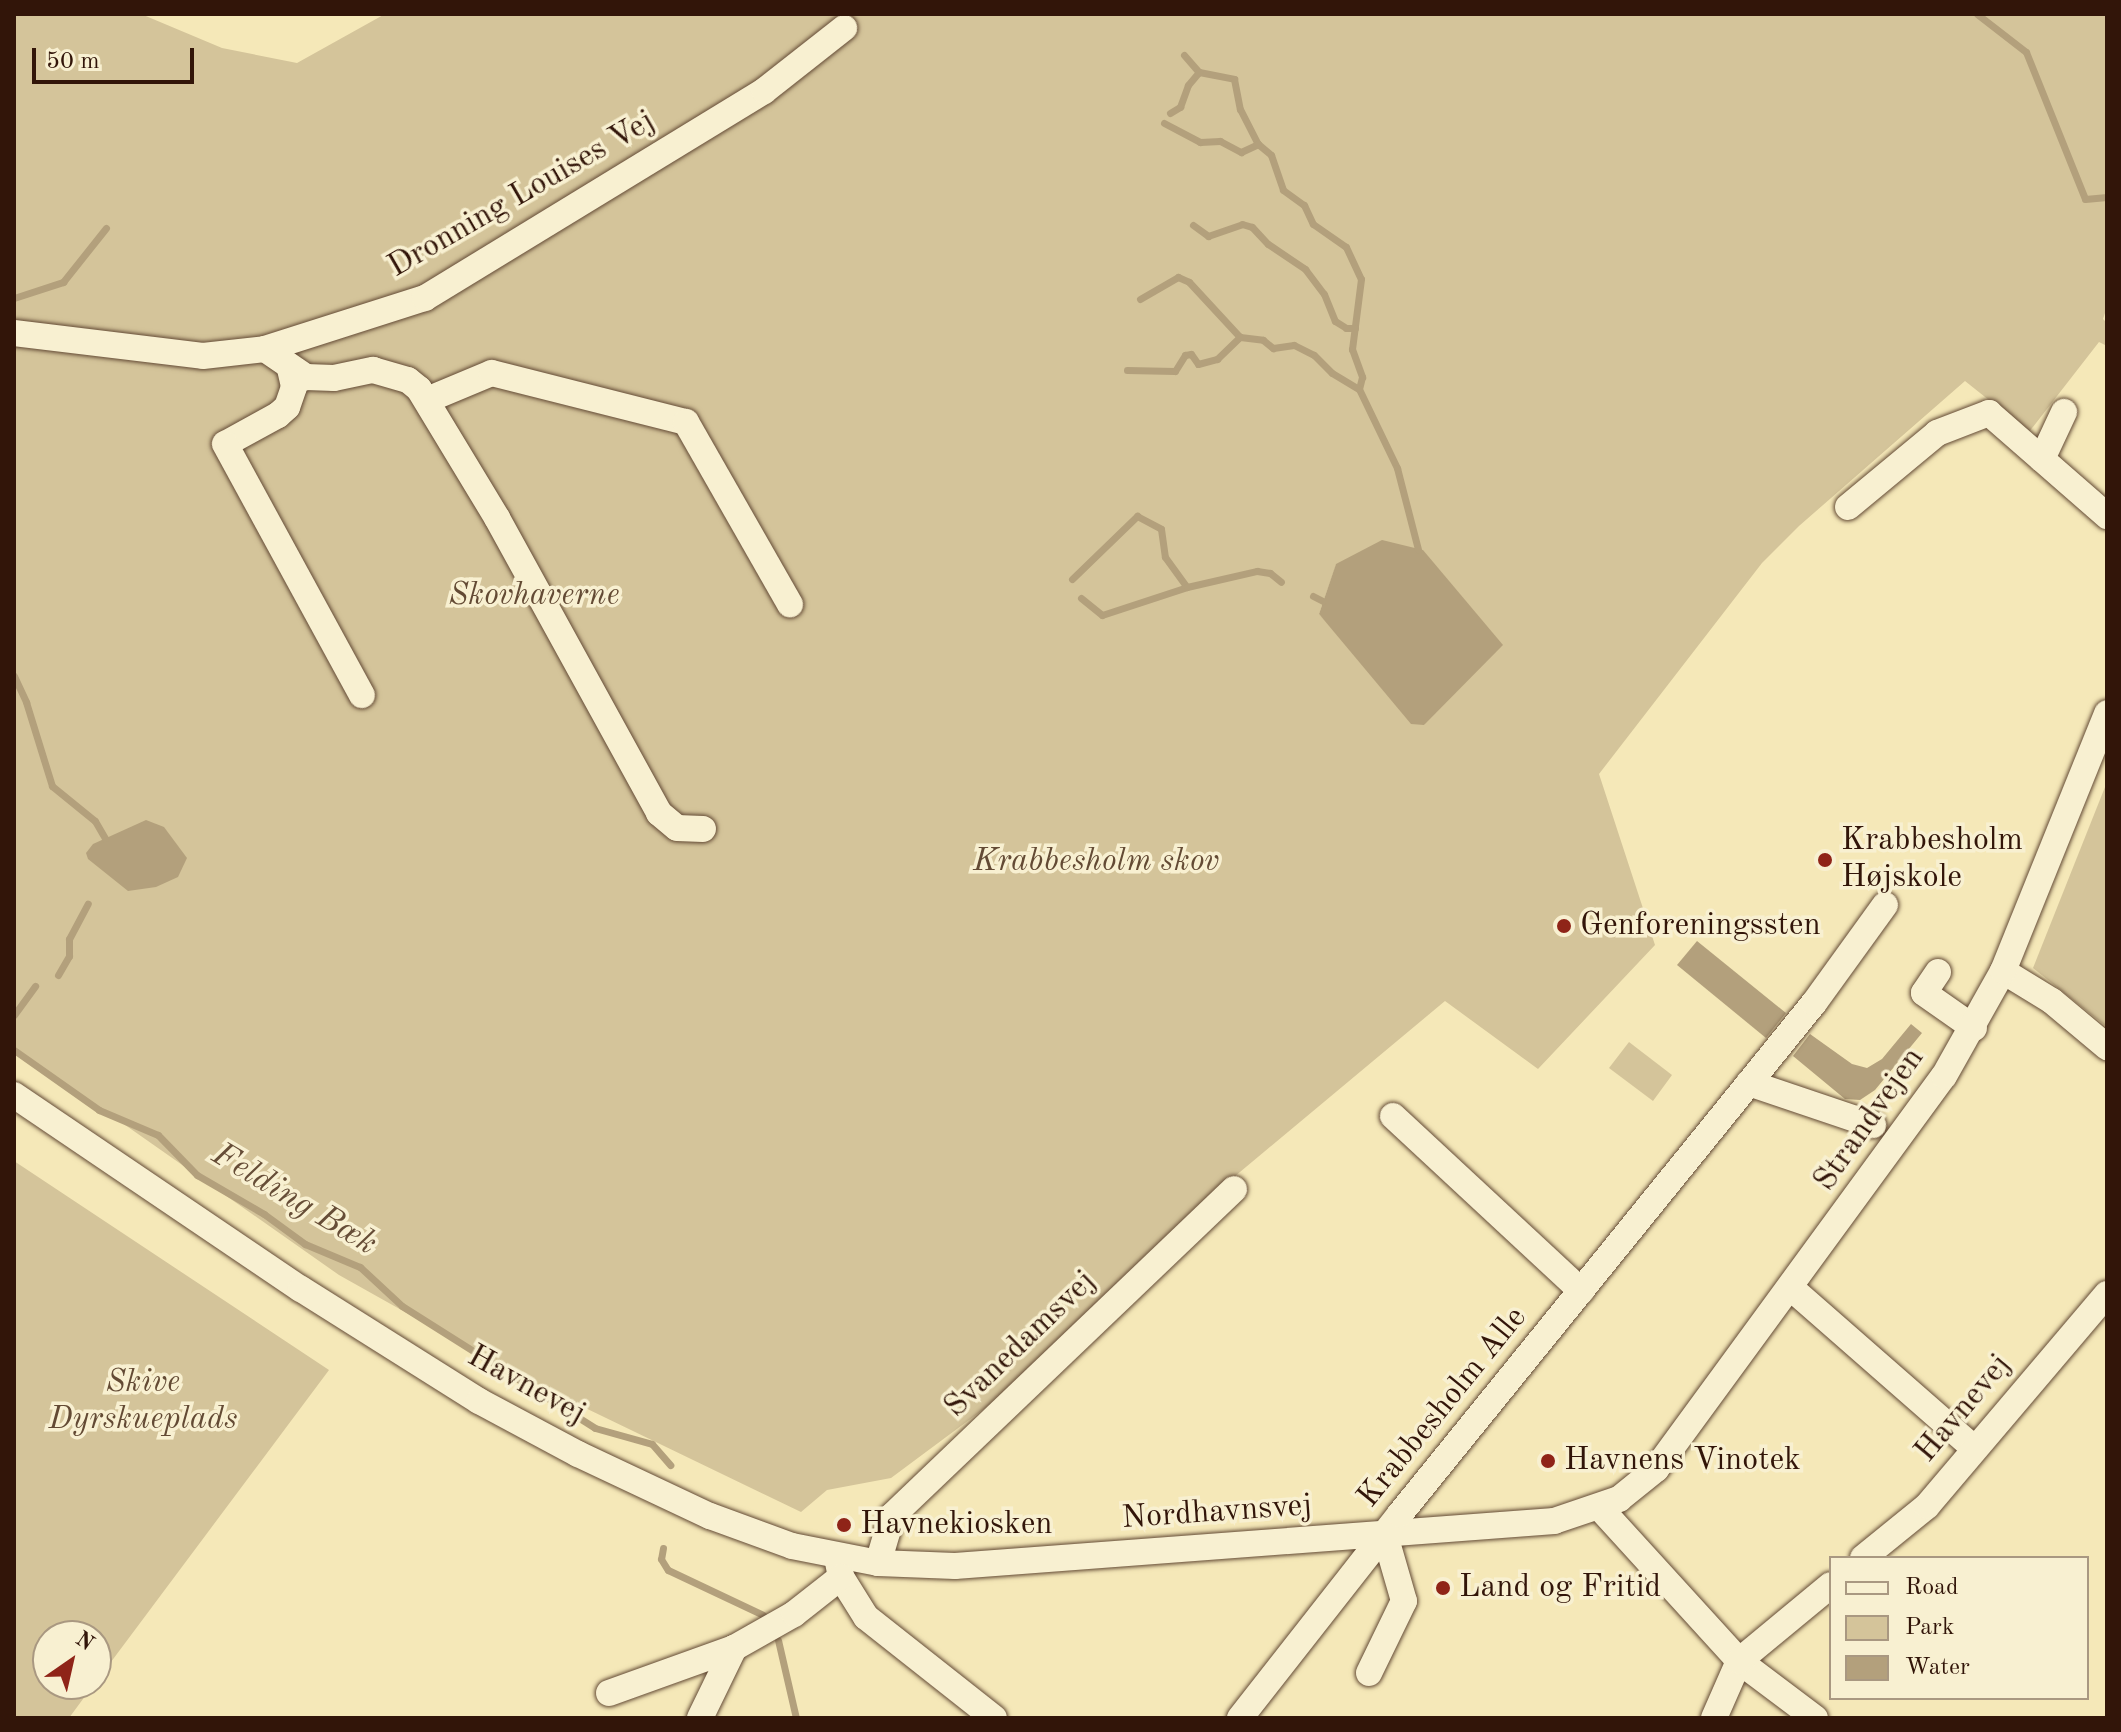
<!DOCTYPE html>
<meta charset="utf-8">
<style>
body{margin:0}
#map{position:relative;width:2121px;height:1732px;overflow:hidden;background:#f5e8b8;font-family:"Old Standard TT",serif}
div>[style]{position:absolute}
[style*='--x']{left:calc(var(--x)*1px);top:calc(var(--y)*1px);width:calc(var(--w)*1px);rotate:calc(var(--a)*1deg)}
.green>*{inset:0;background:#d4c49a}
.water>*{inset:0;background:#b3a07c}
.stream>*{height:7px;margin:-3.5px;padding:0 3.5px;transform-origin:3.5px;border-radius:3.5px;background:#b3a07c}
.roads{filter:drop-shadow(0 0 2px #634a35) drop-shadow(0 0 2px #634a35)}
.minor>*{height:26px;margin:-13px;padding:0 13px;transform-origin:13px;border-radius:13px;background:#f8f0d1}
.dots>*{width:22px;height:22px;translate:-50% -50%;box-sizing:border-box;border:4px solid #f8f0d1;border-radius:50%}
span{translate:-50% -50%;white-space:nowrap;text-align:center;line-height:1.15;-webkit-text-stroke:7px #f8f0d1;paint-order:stroke}
.street-label{font-size:32px;color:#321509}
.park-label{font-size:32px;color:#634a34;font-style:italic}
.poi-label{font-size:32px;color:#321509}
.left{translate:0 -50%;text-align:left}
.water-label{font-size:34px;color:#664d37;font-style:italic}
.frame{position:absolute;inset:0;border:16px solid #321509;pointer-events:none}
.legend{position:absolute;left:1829px;top:1556px;width:260px;height:144px;box-sizing:border-box;background:#f8f0d1;border:2px solid #a99881;margin:0;padding:10px 14px;list-style:none;font-size:24px;color:#321509}
.legend li{display:flex;align-items:center;gap:16px;height:40px}
.legend b{width:40px;border:2px solid #a99881}
.north{position:absolute;left:32px;top:1620px;width:80px;height:80px;box-sizing:border-box;background:#f8f0d1;border:2px solid #a99881;border-radius:50%;rotate:34deg;font-size:22px;font-weight:700;line-height:32px;text-align:center;color:#321509}
.north::after{content:'';display:block;margin:auto;width:28px;height:36px;background:#8f2418;clip-path:polygon(50% 0,100% 100%,50% 72%,0 100%)}
.scale{position:absolute;left:32px;top:48px;width:162px;height:36px;box-sizing:border-box;border:4px solid #321509;border-top:0;padding-left:10px;font-size:24px;line-height:28px;white-space:nowrap;color:#321509;-webkit-text-stroke:6px #f8f0d1;paint-order:stroke}
</style>
<div id="map">
<div class="green">
<i style="clip-path:polygon(evenodd,14px 14px,141px 14px,222px 48px,297px 63px,385px 14px,2107px 14px,2107px 307px,2103px 319px,2107px 323px,2107px 346px,2099px 342px,2029px 432px,1965px 381px,1799px 526px,1762px 563px,1599px 774px,1655px 945px,1538px 1069px,1445px 1001px,1234px 1177px,1004px 1394px,891px 1478px,827px 1490px,801px 1512px,517px 1375px,339px 1275px,14px 1047px,14px 14px,1336px 565px,1425px 725px,1319px 614px,1336px 565px)"></i>
<i style="clip-path:polygon(2107px 782px,2107px 1027px,2033px 968px)"></i>
<i style="clip-path:polygon(1629px 1042px,1672px 1075px,1653px 1101px,1609px 1068px)"></i>
<i style="clip-path:polygon(14px 1161px,329px 1370px,96px 1682px,96px 1636px,48px 1636px,48px 1684px,94px 1684px,69px 1718px,14px 1718px)"></i>
</div>
<div class="water">
<i style="clip-path:polygon(1382px 540px,1423px 550px,1503px 645px,1424px 725px,1411px 724px,1319px 614px,1336px 564px)"></i>
<i style="clip-path:polygon(146px 820px,164px 827px,187px 858px,178px 877px,156px 887px,128px 891px,88px 859px,86px 853px,93px 844px)"></i>
<i style="clip-path:polygon(1697px 941px,1786px 1013px,1766px 1038px,1677px 965px)"></i>
<i style="clip-path:polygon(1911px 1024px,1922px 1033px,1875px 1090px,1860px 1100px,1845px 1099px,1793px 1056px,1810px 1034px,1852px 1064px,1867px 1068px,1882px 1059px)"></i>
</div>
<div class="stream">
<i style="--x:1977;--y:14;--w:62;--a:37.8"></i>
<i style="--x:2026;--y:52;--w:158;--a:68.1"></i>
<i style="--x:2085;--y:199;--w:22;--a:-5"></i>
<i style="--x:1184;--y:55;--w:23;--a:49"></i>
<i style="--x:1199;--y:72;--w:36;--a:11"></i>
<i style="--x:1234;--y:79;--w:31;--a:79"></i>
<i style="--x:1240;--y:109;--w:39;--a:63"></i>
<i style="--x:1258;--y:144;--w:17;--a:40"></i>
<i style="--x:1271;--y:155;--w:37;--a:71"></i>
<i style="--x:1283;--y:190;--w:26;--a:36"></i>
<i style="--x:1304;--y:205;--w:21;--a:65"></i>
<i style="--x:1313;--y:224;--w:40;--a:34.9"></i>
<i style="--x:1346;--y:247;--w:35;--a:65"></i>
<i style="--x:1361;--y:279;--w:71;--a:97.3"></i>
<i style="--x:1352;--y:349;--w:30;--a:70"></i>
<i style="--x:1362;--y:377;--w:12;--a:104"></i>
<i style="--x:1359;--y:389;--w:88;--a:64.3"></i>
<i style="--x:1397;--y:468;--w:84;--a:75.5"></i>
<i style="--x:1170;--y:113;--w:12;--a:-31"></i>
<i style="--x:1180;--y:107;--w:23;--a:-70"></i>
<i style="--x:1188;--y:85;--w:17;--a:-50"></i>
<i style="--x:1164;--y:123;--w:41;--a:27.8"></i>
<i style="--x:1200;--y:142;--w:20;--a:-3"></i>
<i style="--x:1220;--y:141;--w:24;--a:28"></i>
<i style="--x:1241;--y:152;--w:19;--a:-25"></i>
<i style="--x:1193;--y:225;--w:19;--a:36"></i>
<i style="--x:1208;--y:236;--w:36;--a:-19"></i>
<i style="--x:1242;--y:224;--w:10;--a:17"></i>
<i style="--x:1252;--y:227;--w:23;--a:47"></i>
<i style="--x:1268;--y:244;--w:45;--a:34"></i>
<i style="--x:1305;--y:269;--w:31;--a:53"></i>
<i style="--x:1324;--y:294;--w:29;--a:68"></i>
<i style="--x:1335;--y:321;--w:13;--a:32"></i>
<i style="--x:1346;--y:328;--w:9;--a:0"></i>
<i style="--x:14;--y:298;--w:52;--a:-18.1"></i>
<i style="--x:63;--y:282;--w:69;--a:-51.5"></i>
<i style="--x:1140;--y:299;--w:44;--a:-30.1"></i>
<i style="--x:1178;--y:277;--w:12;--a:24"></i>
<i style="--x:1189;--y:282;--w:75;--a:47.2"></i>
<i style="--x:1240;--y:337;--w:23;--a:7"></i>
<i style="--x:1263;--y:340;--w:13;--a:39"></i>
<i style="--x:1273;--y:348;--w:21;--a:-8"></i>
<i style="--x:1294;--y:345;--w:22;--a:27"></i>
<i style="--x:1314;--y:355;--w:25;--a:45"></i>
<i style="--x:1332;--y:373;--w:31;--a:31"></i>
<i style="--x:1127;--y:370;--w:48;--a:1.2"></i>
<i style="--x:1175;--y:371;--w:19;--a:-58"></i>
<i style="--x:1185;--y:355;--w:6;--a:-9"></i>
<i style="--x:1191;--y:354;--w:12;--a:55"></i>
<i style="--x:1198;--y:364;--w:20;--a:-15"></i>
<i style="--x:1217;--y:359;--w:32;--a:-44"></i>
<i style="--x:1072;--y:579;--w:91;--a:-44.1"></i>
<i style="--x:1137;--y:516;--w:27;--a:28"></i>
<i style="--x:1161;--y:529;--w:28;--a:82"></i>
<i style="--x:1165;--y:557;--w:37;--a:54"></i>
<i style="--x:1313;--y:596;--w:11;--a:27"></i>
<i style="--x:1081;--y:598;--w:27;--a:39"></i>
<i style="--x:1102;--y:615;--w:89;--a:-18.2"></i>
<i style="--x:1187;--y:587;--w:72;--a:-12.9"></i>
<i style="--x:1257;--y:571;--w:13;--a:9"></i>
<i style="--x:1270;--y:573;--w:14;--a:39"></i>
<i style="--x:14;--y:676;--w:29;--a:65"></i>
<i style="--x:26;--y:702;--w:88;--a:72.8"></i>
<i style="--x:52;--y:786;--w:55;--a:39.1"></i>
<i style="--x:95;--y:821;--w:20;--a:60"></i>
<i style="--x:58;--y:975;--w:22;--a:-60"></i>
<i style="--x:69;--y:956;--w:17;--a:-90"></i>
<i style="--x:69;--y:939;--w:40;--a:-62"></i>
<i style="--x:14;--y:1015;--w:36;--a:-54"></i>
<i style="--x:14;--y:1050;--w:104;--a:35.2"></i>
<i style="--x:99;--y:1110;--w:64;--a:23"></i>
<i style="--x:158;--y:1135;--w:56;--a:45.7"></i>
<i style="--x:197;--y:1175;--w:78;--a:30.2"></i>
<i style="--x:264;--y:1214;--w:51;--a:36.2"></i>
<i style="--x:305;--y:1244;--w:60;--a:22.7"></i>
<i style="--x:360;--y:1267;--w:57;--a:42.9"></i>
<i style="--x:402;--y:1306;--w:228;--a:32.3"></i>
<i style="--x:595;--y:1428;--w:59;--a:15.7"></i>
<i style="--x:652;--y:1444;--w:28;--a:49"></i>
<i style="--x:663;--y:1548;--w:11;--a:100"></i>
<i style="--x:661;--y:1559;--w:13;--a:58"></i>
<i style="--x:668;--y:1570;--w:105;--a:25.3"></i>
<i style="--x:778;--y:1640;--w:80;--a:77"></i>
</div>
<div class="roads">
<div class="minor">
<i style="--x:14;--y:333;--w:190;--a:6.9"></i>
<i style="--x:203;--y:356;--w:62;--a:-6.4"></i>
<i style="--x:265;--y:349;--w:168;--a:-17.7"></i>
<i style="--x:425;--y:298;--w:397;--a:-31.4"></i>
<i style="--x:764;--y:91;--w:102;--a:-38.2"></i>
<i style="--x:265;--y:349;--w:50;--a:34.3"></i>
<i style="--x:306;--y:377;--w:28;--a:2"></i>
<i style="--x:334;--y:378;--w:40;--a:-12"></i>
<i style="--x:373;--y:370;--w:36;--a:16"></i>
<i style="--x:408;--y:380;--w:14;--a:39"></i>
<i style="--x:419;--y:389;--w:151;--a:58.8"></i>
<i style="--x:497;--y:518;--w:337;--a:61.2"></i>
<i style="--x:659;--y:813;--w:23;--a:40"></i>
<i style="--x:677;--y:828;--w:26;--a:2"></i>
<i style="--x:290;--y:369;--w:18;--a:77"></i>
<i style="--x:294;--y:387;--w:21;--a:109"></i>
<i style="--x:287;--y:407;--w:12;--a:138"></i>
<i style="--x:278;--y:415;--w:60;--a:151.3"></i>
<i style="--x:225;--y:444;--w:286;--a:61.4"></i>
<i style="--x:427;--y:400;--w:70;--a:-22.6"></i>
<i style="--x:492;--y:373;--w:200;--a:14.2"></i>
<i style="--x:686;--y:422;--w:210;--a:60.3"></i>
<i style="--x:2042;--y:459;--w:52;--a:-64.9"></i>
<i style="--x:1848;--y:507;--w:116;--a:-39.7"></i>
<i style="--x:1937;--y:433;--w:56;--a:-21"></i>
<i style="--x:1989;--y:413;--w:157;--a:41.1"></i>
<i style="--x:2003;--y:971;--w:57;--a:31.5"></i>
<i style="--x:2052;--y:1001;--w:72;--a:39.9"></i>
<i style="--x:1938;--y:972;--w:25;--a:124"></i>
<i style="--x:1924;--y:993;--w:61;--a:35"></i>
<i style="--x:1749;--y:1083;--w:131;--a:18.7"></i>
<i style="--x:14;--y:1095;--w:346;--a:34.1"></i>
<i style="--x:301;--y:1289;--w:210;--a:32.2"></i>
<i style="--x:479;--y:1401;--w:112;--a:28.2"></i>
<i style="--x:578;--y:1454;--w:146;--a:25.2"></i>
<i style="--x:710;--y:1516;--w:87;--a:20.1"></i>
<i style="--x:792;--y:1546;--w:88;--a:11.2"></i>
<i style="--x:878;--y:1563;--w:77;--a:2.2"></i>
<i style="--x:955;--y:1566;--w:601;--a:-4.3"></i>
<i style="--x:1554;--y:1521;--w:69;--a:-18.7"></i>
<i style="--x:1619;--y:1499;--w:48;--a:-39"></i>
<i style="--x:1656;--y:1469;--w:487;--a:-53.8"></i>
<i style="--x:1944;--y:1076;--w:120;--a:-60.7"></i>
<i style="--x:2003;--y:971;--w:278;--a:-68"></i>
<i style="--x:1393;--y:1116;--w:257;--a:42.9"></i>
<i style="--x:1791;--y:1288;--w:244;--a:41.2"></i>
<i style="--x:1600;--y:1508;--w:207;--a:47.7"></i>
<i style="--x:1739;--y:1661;--w:95;--a:36.9"></i>
<i style="--x:837;--y:1557;--w:20;--a:79"></i>
<i style="--x:841;--y:1577;--w:47;--a:58"></i>
<i style="--x:866;--y:1617;--w:163;--a:38.3"></i>
<i style="--x:1863;--y:1558;--w:82;--a:-39.1"></i>
<i style="--x:1927;--y:1506;--w:278;--a:-49.7"></i>
<i style="--x:878;--y:1563;--w:49;--a:-73.4"></i>
<i style="--x:892;--y:1516;--w:473;--a:-43.7"></i>
<i style="--x:1369;--y:1673;--w:80;--a:-64.1"></i>
<i style="--x:1404;--y:1601;--w:69;--a:-106.1"></i>
<i style="--x:609;--y:1693;--w:133;--a:-19.8"></i>
<i style="--x:700;--y:1718;--w:78;--a:-64.1"></i>
<i style="--x:734;--y:1648;--w:69;--a:-29.5"></i>
<i style="--x:794;--y:1614;--w:60;--a:-38.2"></i>
<i style="--x:1240;--y:1718;--w:259;--a:-51.9"></i>
<i style="--x:1400;--y:1514;--w:658;--a:-50.99"></i>
<i style="--x:1814;--y:1003;--w:121;--a:-54.1"></i>
<i style="--x:1714;--y:1718;--w:62;--a:-66.3"></i>
<i style="--x:1739;--y:1661;--w:119;--a:-39.6"></i>
</div>
</div>
<div class="dots">
<i style="left:1825px;top:860px;background:#8f2418"></i>
<i style="left:1564px;top:926px;background:#8f2418"></i>
<i style="left:1548px;top:1461px;background:#8f2418"></i>
<i style="left:844px;top:1525px;background:#8f2418"></i>
<i style="left:1443px;top:1588px;background:#8f2418"></i>
</div>
<div class="street-label">
<span style="left:522px;top:195px;rotate:-30deg">Dronning Louises Vej</span>
<span style="left:1870px;top:1120px;rotate:-55deg">Strandvejen</span>
<span style="left:1021px;top:1345px;rotate:-44deg">Svanedamsvej</span>
<span style="left:526px;top:1386px;rotate:29deg">Havnevej</span>
<span style="left:1443px;top:1408px;rotate:-51deg">Krabbesholm Alle</span>
<span style="left:1964px;top:1409px;rotate:-50deg">Havnevej</span>
<span style="left:1217px;top:1513px;rotate:-4deg">Nordhavnsvej</span>
</div>
<div class="park-label">
<span style="left:534px;top:596px">Skovhaverne</span>
<span style="left:1096px;top:862px">Krabbesholm skov</span>
<span style="left:143px;top:1402px">Skive<br>Dyrskueplads</span>
</div>
<div class="poi-label">
<span class="left" style="left:1841px;top:860px">Krabbesholm<br>Højskole</span>
<span class="left" style="left:1580px;top:926px">Genforeningssten</span>
<span class="left" style="left:1564px;top:1461px">Havnens Vinotek</span>
<span class="left" style="left:860px;top:1525px">Havnekiosken</span>
<span class="left" style="left:1459px;top:1588px">Land og Fritid</span>
</div>
<div class="water-label">
<span style="left:294px;top:1200px;rotate:31deg">Felding Bæk</span>
</div>
<div class="frame"></div>
<ul class="legend">
<li><b style="height:10px;background:#f8f0d1"></b>Road</li>
<li><b style="height:22px;background:#d4c49a"></b>Park</li>
<li><b style="height:22px;background:#b3a07c"></b>Water</li>
</ul>
<div class="north">N</div>
<div class="scale">50 m</div>
</div>
